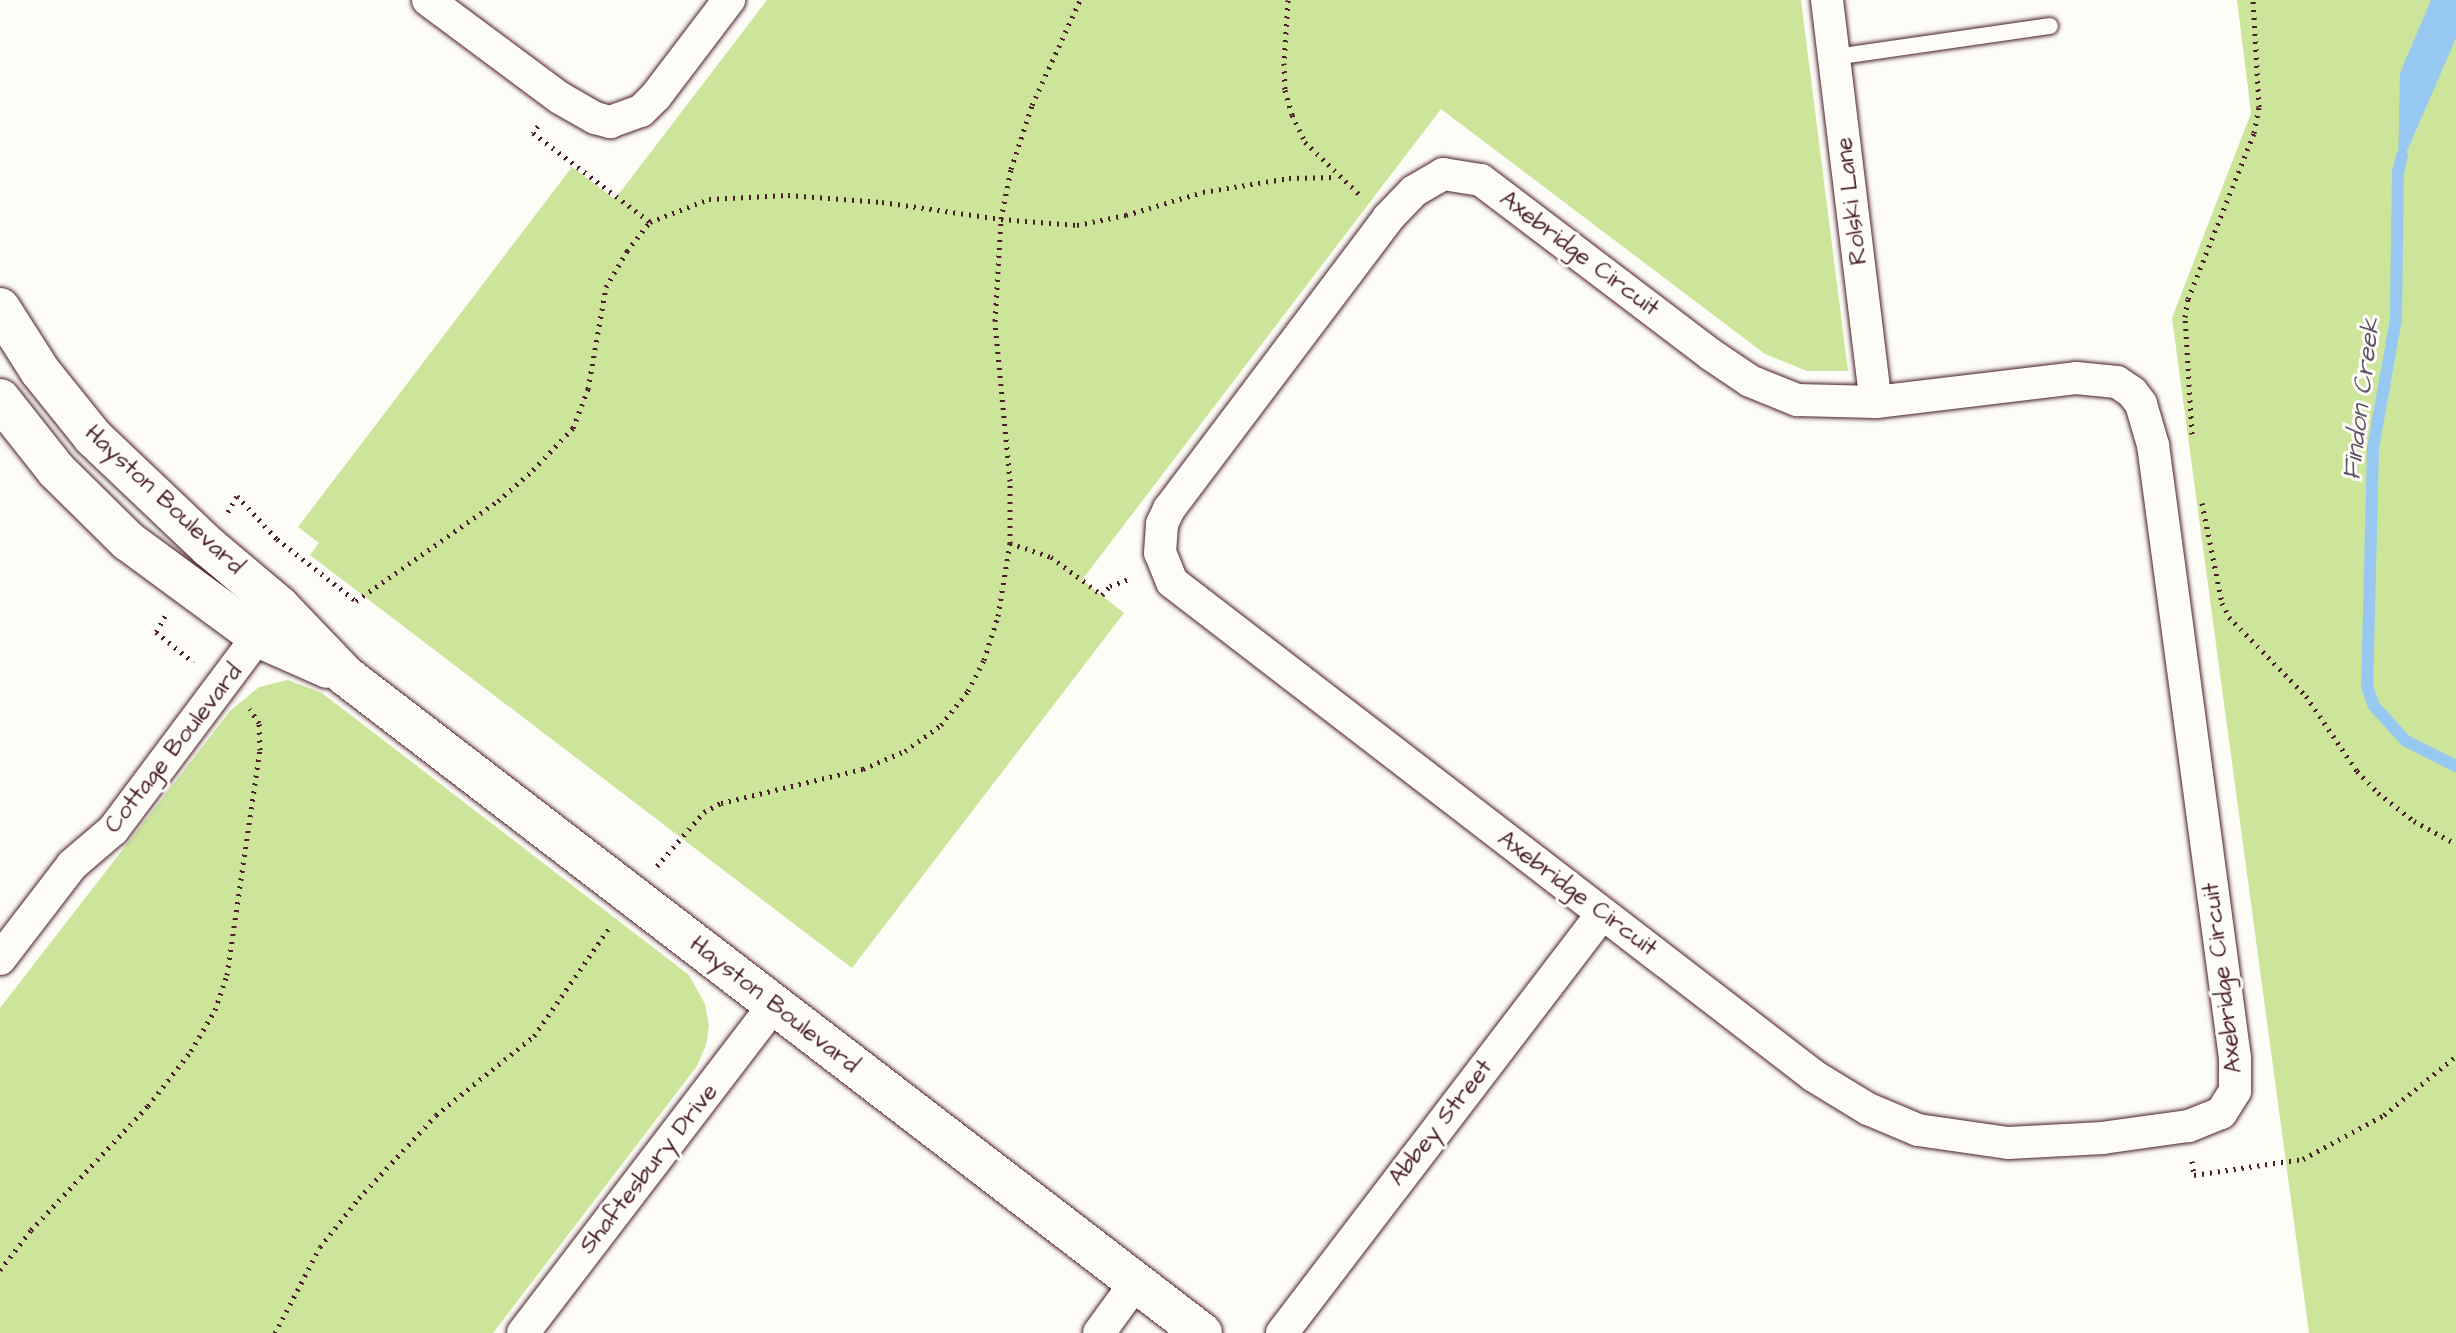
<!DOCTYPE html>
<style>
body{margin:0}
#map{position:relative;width:2456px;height:1333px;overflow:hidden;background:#fdfcf7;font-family:"Architects Daughter",sans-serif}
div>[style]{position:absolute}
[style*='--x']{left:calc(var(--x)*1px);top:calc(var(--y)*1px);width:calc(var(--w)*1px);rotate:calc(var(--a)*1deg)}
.green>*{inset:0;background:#cde59b}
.water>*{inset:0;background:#96c8f2}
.stream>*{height:12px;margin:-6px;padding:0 6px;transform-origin:6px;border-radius:6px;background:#96c8f2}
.path>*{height:5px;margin-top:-2.5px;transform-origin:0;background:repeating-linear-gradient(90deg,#4a1f2b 0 2px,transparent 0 8px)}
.roads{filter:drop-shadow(0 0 2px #4a1f2b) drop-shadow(0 0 2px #4a1f2b)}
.service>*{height:16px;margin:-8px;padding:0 8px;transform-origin:8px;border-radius:8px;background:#fdfcf7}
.minor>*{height:32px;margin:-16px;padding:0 16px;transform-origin:16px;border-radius:16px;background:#fdfcf7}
.tertiary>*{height:40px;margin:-20px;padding:0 20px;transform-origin:20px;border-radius:20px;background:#fdfcf7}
span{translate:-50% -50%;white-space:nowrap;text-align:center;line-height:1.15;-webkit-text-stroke:6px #fdfcf7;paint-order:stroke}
.street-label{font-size:24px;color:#4a1f2b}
.water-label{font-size:26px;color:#615267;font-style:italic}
</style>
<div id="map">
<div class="green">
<i style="clip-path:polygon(767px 0,1801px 0,1848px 371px,1807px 371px,1765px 354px,1441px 109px,1082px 580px,1124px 613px,852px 968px,310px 555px,319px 543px,298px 527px,572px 167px,615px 199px)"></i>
<i style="clip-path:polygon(2237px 0,2456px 0,2456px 1333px,2309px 1333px,2172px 318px,2251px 113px)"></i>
<i style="clip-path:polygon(288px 680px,322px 693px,689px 975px,705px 1004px,709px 1026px,706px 1045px,697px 1066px,493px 1333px,0 1333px,0 1008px,230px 711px,259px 687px)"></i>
</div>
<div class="water">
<i style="clip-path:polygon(2431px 0,2456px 0,2456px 38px,2398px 172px,2400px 73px)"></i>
</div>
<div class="stream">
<i style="--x:2402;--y:156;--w:16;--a:104"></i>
<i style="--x:2398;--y:172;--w:147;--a:90.8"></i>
<i style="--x:2396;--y:319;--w:131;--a:100.1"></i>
<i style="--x:2373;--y:448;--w:238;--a:91.4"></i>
<i style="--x:2367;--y:686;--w:21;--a:71"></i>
<i style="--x:2374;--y:706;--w:47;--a:47.6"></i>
<i style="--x:2406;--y:741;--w:56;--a:26.6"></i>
</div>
<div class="path">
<i style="--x:1288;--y:0;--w:63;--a:93.6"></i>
<i style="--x:1284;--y:63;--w:27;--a:88"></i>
<i style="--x:1285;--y:90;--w:26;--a:74"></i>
<i style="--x:1292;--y:115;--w:30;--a:64"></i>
<i style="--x:1305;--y:142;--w:76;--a:43.9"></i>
<i style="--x:538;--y:126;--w:9;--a:126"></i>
<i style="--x:533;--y:133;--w:147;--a:37.3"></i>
<i style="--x:2192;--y:434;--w:117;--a:-93.4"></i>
<i style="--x:2185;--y:317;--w:18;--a:-81"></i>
<i style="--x:2188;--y:299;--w:179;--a:-68.3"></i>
<i style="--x:2254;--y:133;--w:26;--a:-79"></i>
<i style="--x:2259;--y:107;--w:107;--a:-93.2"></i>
<i style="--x:2202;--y:503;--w:102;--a:78.7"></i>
<i style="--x:2222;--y:603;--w:16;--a:63"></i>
<i style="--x:2229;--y:617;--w:110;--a:45.7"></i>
<i style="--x:2306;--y:696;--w:91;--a:55.8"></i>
<i style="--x:2357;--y:771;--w:30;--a:46"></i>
<i style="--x:2378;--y:793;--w:46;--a:37.9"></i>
<i style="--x:2414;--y:821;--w:48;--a:28.7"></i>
<i style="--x:228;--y:512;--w:18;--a:-61"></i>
<i style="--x:237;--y:496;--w:59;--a:47.1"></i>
<i style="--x:277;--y:539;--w:100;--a:38.1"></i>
<i style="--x:356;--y:601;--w:174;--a:-35.2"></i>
<i style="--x:498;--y:501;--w:47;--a:-41.5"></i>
<i style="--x:533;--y:470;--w:58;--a:-46.4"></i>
<i style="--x:573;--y:428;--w:42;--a:-69"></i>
<i style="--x:588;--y:389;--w:104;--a:-80"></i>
<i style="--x:606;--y:287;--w:42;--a:-59.7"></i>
<i style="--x:627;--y:251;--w:37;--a:-52"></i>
<i style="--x:650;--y:222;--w:63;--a:-21.3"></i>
<i style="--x:709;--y:199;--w:79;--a:-2.9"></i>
<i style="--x:788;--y:195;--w:94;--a:4.3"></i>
<i style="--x:882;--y:202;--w:120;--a:8.1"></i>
<i style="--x:1001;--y:219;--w:76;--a:4.5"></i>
<i style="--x:1077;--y:225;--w:50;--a:-11.5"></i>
<i style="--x:1126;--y:215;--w:80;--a:-16.6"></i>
<i style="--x:1203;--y:192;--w:87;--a:-9.2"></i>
<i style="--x:1289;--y:178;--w:48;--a:-1.2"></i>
<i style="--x:1010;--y:543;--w:43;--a:18.9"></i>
<i style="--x:1051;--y:557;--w:64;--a:36.7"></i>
<i style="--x:1102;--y:595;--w:12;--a:-48"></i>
<i style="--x:1110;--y:586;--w:23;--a:-20"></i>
<i style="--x:165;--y:616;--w:18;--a:119"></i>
<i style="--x:156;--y:632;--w:48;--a:39"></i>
<i style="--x:657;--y:866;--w:72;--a:-49"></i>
<i style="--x:704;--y:812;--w:19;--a:-28"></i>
<i style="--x:721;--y:803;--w:146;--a:-13.5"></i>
<i style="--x:863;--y:769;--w:46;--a:-23.2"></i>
<i style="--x:905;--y:751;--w:44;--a:-35.8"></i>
<i style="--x:941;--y:725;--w:43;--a:-51.5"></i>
<i style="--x:968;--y:691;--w:35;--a:-63"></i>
<i style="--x:984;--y:660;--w:46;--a:-72.3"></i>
<i style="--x:998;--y:616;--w:74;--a:-80.7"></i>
<i style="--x:1010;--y:543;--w:62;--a:-90"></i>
<i style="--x:1010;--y:481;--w:161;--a:-95.4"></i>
<i style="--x:995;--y:321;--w:102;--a:-86.6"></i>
<i style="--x:1001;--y:219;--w:51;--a:-78.7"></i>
<i style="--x:1011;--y:169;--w:67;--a:-71.8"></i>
<i style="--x:1032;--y:105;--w:115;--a:-65.4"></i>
<i style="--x:2192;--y:1161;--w:14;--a:82"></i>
<i style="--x:2194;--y:1175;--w:110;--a:-8.4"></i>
<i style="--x:2303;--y:1159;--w:92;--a:-28.5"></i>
<i style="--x:2384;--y:1115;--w:93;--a:-39.3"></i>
<i style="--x:0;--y:1270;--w:51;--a:-52.2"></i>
<i style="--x:31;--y:1230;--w:170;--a:-46.7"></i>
<i style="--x:148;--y:1106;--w:70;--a:-52"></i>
<i style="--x:191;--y:1051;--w:48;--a:-59.7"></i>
<i style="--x:215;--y:1010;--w:37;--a:-71"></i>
<i style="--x:227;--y:975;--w:227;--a:-81.7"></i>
<i style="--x:260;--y:750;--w:27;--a:-92"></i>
<i style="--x:259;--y:723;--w:17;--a:-123"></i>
<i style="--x:275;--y:1333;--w:97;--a:-62.4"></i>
<i style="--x:320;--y:1247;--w:63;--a:-51.5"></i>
<i style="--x:359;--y:1198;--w:113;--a:-47.1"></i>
<i style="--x:436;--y:1115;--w:126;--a:-38.9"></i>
<i style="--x:534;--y:1036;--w:131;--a:-55.2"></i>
</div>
<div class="roads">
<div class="service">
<i style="--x:1835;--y:57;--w:217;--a:-8.2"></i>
</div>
<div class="minor">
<i style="--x:428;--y:0;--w:164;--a:36.6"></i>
<i style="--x:560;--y:98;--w:40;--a:29.7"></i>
<i style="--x:595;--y:118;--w:16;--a:15"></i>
<i style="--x:610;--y:122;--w:33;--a:-20"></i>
<i style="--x:641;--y:111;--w:21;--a:-45"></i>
<i style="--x:656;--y:96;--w:121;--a:-52.8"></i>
<i style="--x:1827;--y:0;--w:405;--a:83.1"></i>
<i style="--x:1443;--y:174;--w:38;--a:9"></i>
<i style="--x:1481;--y:180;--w:288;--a:37.2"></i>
<i style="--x:1710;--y:354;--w:48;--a:34"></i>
<i style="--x:1750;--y:381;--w:51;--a:22"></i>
<i style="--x:1797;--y:400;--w:79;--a:1.5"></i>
<i style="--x:1876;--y:402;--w:201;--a:-6.8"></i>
<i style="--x:2076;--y:378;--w:41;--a:5.6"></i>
<i style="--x:2117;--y:382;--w:18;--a:34"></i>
<i style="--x:2132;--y:392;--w:15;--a:53"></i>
<i style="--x:2141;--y:404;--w:43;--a:73.7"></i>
<i style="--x:2153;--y:445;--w:618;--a:82.38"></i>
<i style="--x:2235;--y:1058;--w:33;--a:90"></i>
<i style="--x:2235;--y:1091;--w:26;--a:122"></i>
<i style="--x:2221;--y:1113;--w:35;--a:158"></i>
<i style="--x:2188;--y:1126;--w:86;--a:172"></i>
<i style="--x:2103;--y:1138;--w:95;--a:177"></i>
<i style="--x:2008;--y:1143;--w:91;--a:-171.8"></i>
<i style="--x:1918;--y:1130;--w:54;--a:-157.2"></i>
<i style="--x:1868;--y:1109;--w:63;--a:-148.6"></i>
<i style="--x:1814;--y:1076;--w:810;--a:-142.42"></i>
<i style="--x:1172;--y:582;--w:31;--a:-112"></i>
<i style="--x:1160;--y:553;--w:29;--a:-86"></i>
<i style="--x:1162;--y:524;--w:17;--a:-65"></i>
<i style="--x:1169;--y:509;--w:364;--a:-53"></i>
<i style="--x:1388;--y:218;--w:37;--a:-46"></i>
<i style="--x:1414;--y:191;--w:34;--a:-30"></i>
<i style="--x:0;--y:959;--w:118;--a:-52.5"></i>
<i style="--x:72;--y:865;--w:54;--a:-40.5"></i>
<i style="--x:113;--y:830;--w:264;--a:-53.2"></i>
<i style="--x:523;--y:1333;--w:413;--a:-52.6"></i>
<i style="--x:1099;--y:1333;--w:63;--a:-54"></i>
<i style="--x:1282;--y:1333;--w:527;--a:-52.63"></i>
</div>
<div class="tertiary">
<i style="--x:0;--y:308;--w:75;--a:57.6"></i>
<i style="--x:40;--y:371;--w:85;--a:51.2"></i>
<i style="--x:93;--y:437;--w:160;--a:43.5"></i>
<i style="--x:209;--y:547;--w:92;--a:40.1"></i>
<i style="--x:279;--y:606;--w:97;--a:46.3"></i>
<i style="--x:346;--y:676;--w:1079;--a:37.51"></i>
<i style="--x:0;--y:399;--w:90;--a:51.7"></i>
<i style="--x:56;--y:470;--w:101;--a:44.6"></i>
<i style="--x:128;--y:541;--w:164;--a:36.3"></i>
<i style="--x:260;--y:638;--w:74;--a:23.8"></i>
</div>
</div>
<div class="street-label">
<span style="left:1852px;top:201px;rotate:-97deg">Rolski Lane</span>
<span style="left:1579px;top:254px;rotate:37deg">Axebridge Circuit</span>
<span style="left:164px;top:500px;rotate:43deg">Hayston Boulevard</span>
<span style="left:174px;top:749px;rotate:-52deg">Cottage Boulevard</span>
<span style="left:1577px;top:894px;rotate:37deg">Axebridge Circuit</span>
<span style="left:2223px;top:978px;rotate:-97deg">Axebridge Circuit</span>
<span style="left:774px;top:1005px;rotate:38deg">Hayston Boulevard</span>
<span style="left:1441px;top:1123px;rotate:-52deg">Abbey Street</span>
<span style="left:649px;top:1169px;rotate:-52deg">Shaftesbury Drive</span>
</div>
<div class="water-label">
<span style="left:2362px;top:399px;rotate:-83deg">Findon Creek</span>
</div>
</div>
